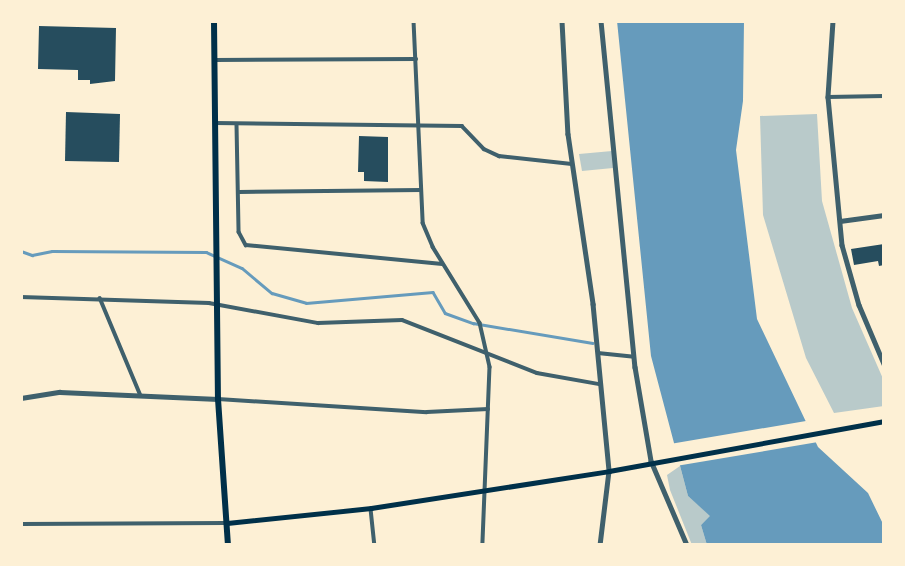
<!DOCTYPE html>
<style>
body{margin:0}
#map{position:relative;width:905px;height:566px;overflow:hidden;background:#fdf0d5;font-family:Mulish,sans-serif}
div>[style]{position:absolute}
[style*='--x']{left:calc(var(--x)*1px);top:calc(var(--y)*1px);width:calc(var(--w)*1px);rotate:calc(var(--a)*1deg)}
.green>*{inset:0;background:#b9caca}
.water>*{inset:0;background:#669bbc}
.pier>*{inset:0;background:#fdf0d5}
.stream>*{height:2.5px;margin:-1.25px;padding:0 1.25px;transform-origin:1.25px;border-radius:1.25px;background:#669bbc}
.building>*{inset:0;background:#264d5e}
.minor>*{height:3.5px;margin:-1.75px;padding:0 1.75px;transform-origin:1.75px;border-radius:1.75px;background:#3f606c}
.tertiary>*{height:4.5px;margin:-2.25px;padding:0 2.25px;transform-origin:2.25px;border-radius:2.25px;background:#3f606c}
.secondary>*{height:5px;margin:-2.5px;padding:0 2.5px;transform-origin:2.5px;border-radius:2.5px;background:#003049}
.primary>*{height:6px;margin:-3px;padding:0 3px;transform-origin:3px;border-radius:3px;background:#003049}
span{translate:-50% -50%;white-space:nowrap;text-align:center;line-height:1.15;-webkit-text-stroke:5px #fdf0d5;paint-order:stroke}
.frame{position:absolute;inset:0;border:23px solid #fdf0d5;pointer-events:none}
</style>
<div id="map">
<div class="green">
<i style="clip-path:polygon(817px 114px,822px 201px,852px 308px,884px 381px,884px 406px,834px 413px,806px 358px,763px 215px,760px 116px)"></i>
<i style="clip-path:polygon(612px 151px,613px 168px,582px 171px,579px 154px)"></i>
<i style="clip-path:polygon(680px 466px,688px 496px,711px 516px,701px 525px,707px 545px,692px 545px,670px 490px,667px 475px)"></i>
</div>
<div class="water">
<i style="clip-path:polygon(617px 21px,744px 21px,743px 101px,736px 150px,757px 319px,818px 447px,868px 493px,884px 526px,884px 545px,707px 545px,701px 525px,710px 516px,688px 496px,651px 356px)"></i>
</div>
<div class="pier">
<i style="clip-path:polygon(806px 421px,818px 442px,676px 466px,670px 444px)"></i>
</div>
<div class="stream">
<i style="--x:21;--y:251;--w:12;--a:20"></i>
<i style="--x:32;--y:255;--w:20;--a:-11"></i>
<i style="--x:52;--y:251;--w:154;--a:0.4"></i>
<i style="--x:206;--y:252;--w:39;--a:24"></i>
<i style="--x:242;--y:268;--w:39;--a:40"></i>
<i style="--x:272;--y:293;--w:35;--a:16"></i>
<i style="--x:306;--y:303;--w:127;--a:-5"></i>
<i style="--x:433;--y:292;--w:24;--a:60"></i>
<i style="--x:445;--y:313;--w:30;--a:20"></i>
<i style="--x:473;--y:323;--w:121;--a:9.5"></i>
</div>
<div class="building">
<i style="clip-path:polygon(39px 26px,116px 28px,115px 81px,90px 84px,90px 80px,78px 80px,78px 70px,38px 69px)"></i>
<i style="clip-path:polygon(66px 112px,120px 114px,119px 162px,65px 161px)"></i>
<i style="clip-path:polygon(359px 136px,388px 137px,388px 182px,364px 181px,364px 172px,358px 172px)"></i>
<i style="clip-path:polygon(884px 244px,884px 265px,879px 266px,878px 261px,854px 265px,851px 249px)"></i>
</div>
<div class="minor">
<i style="--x:414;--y:21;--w:202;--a:87.4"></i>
<i style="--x:423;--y:223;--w:26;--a:67"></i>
<i style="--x:433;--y:247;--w:89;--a:58.3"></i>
<i style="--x:480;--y:323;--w:45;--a:77.2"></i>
<i style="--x:490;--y:367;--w:178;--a:92.3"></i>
<i style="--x:215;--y:60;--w:201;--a:-0.3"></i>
<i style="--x:828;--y:97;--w:56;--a:-1"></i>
<i style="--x:215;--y:123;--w:247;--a:0.7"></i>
<i style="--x:462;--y:126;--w:32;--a:46"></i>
<i style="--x:484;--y:149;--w:17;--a:25"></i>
<i style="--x:499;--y:156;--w:73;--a:6.3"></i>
<i style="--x:237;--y:125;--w:107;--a:88.9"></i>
<i style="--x:239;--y:232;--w:15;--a:62"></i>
<i style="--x:246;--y:245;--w:197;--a:5.5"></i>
<i style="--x:239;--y:192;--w:182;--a:-0.6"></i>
<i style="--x:21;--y:297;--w:188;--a:1.8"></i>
<i style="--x:209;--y:303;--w:111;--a:10.4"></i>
<i style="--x:318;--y:323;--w:84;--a:-2"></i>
<i style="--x:402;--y:320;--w:145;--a:21.4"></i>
<i style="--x:537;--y:373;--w:63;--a:10.1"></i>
<i style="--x:100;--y:298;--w:106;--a:67.3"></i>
<i style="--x:598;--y:353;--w:36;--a:6"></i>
<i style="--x:218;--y:399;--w:209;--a:3.6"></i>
<i style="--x:427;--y:412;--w:61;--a:-2.8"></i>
<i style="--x:371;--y:509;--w:36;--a:84"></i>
<i style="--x:21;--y:524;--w:204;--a:-0.3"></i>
</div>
<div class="tertiary">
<i style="--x:562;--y:21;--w:113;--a:87"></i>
<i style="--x:568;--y:134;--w:172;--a:81.6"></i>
<i style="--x:593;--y:304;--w:168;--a:84.5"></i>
<i style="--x:609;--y:471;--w:75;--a:96.9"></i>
<i style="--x:601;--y:21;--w:348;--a:84.4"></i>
<i style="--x:635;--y:367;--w:95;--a:80.3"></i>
<i style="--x:651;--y:461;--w:91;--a:66.8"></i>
<i style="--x:833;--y:21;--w:76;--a:93.8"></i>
<i style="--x:828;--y:97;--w:149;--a:84.6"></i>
<i style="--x:842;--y:245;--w:62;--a:74.2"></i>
<i style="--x:859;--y:305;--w:64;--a:67"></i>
<i style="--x:840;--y:221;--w:44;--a:-7.8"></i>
<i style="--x:21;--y:398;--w:39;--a:-9"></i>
<i style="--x:60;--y:392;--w:158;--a:2.5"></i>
</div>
<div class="secondary">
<i style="--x:227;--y:523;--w:145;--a:-5.9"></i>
<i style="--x:371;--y:508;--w:241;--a:-8.8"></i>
<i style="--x:609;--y:471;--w:280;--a:-10.3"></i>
</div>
<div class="primary">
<i style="--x:214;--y:21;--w:378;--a:89.4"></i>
<i style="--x:218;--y:399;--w:146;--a:86.1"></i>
</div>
<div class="frame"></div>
</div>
